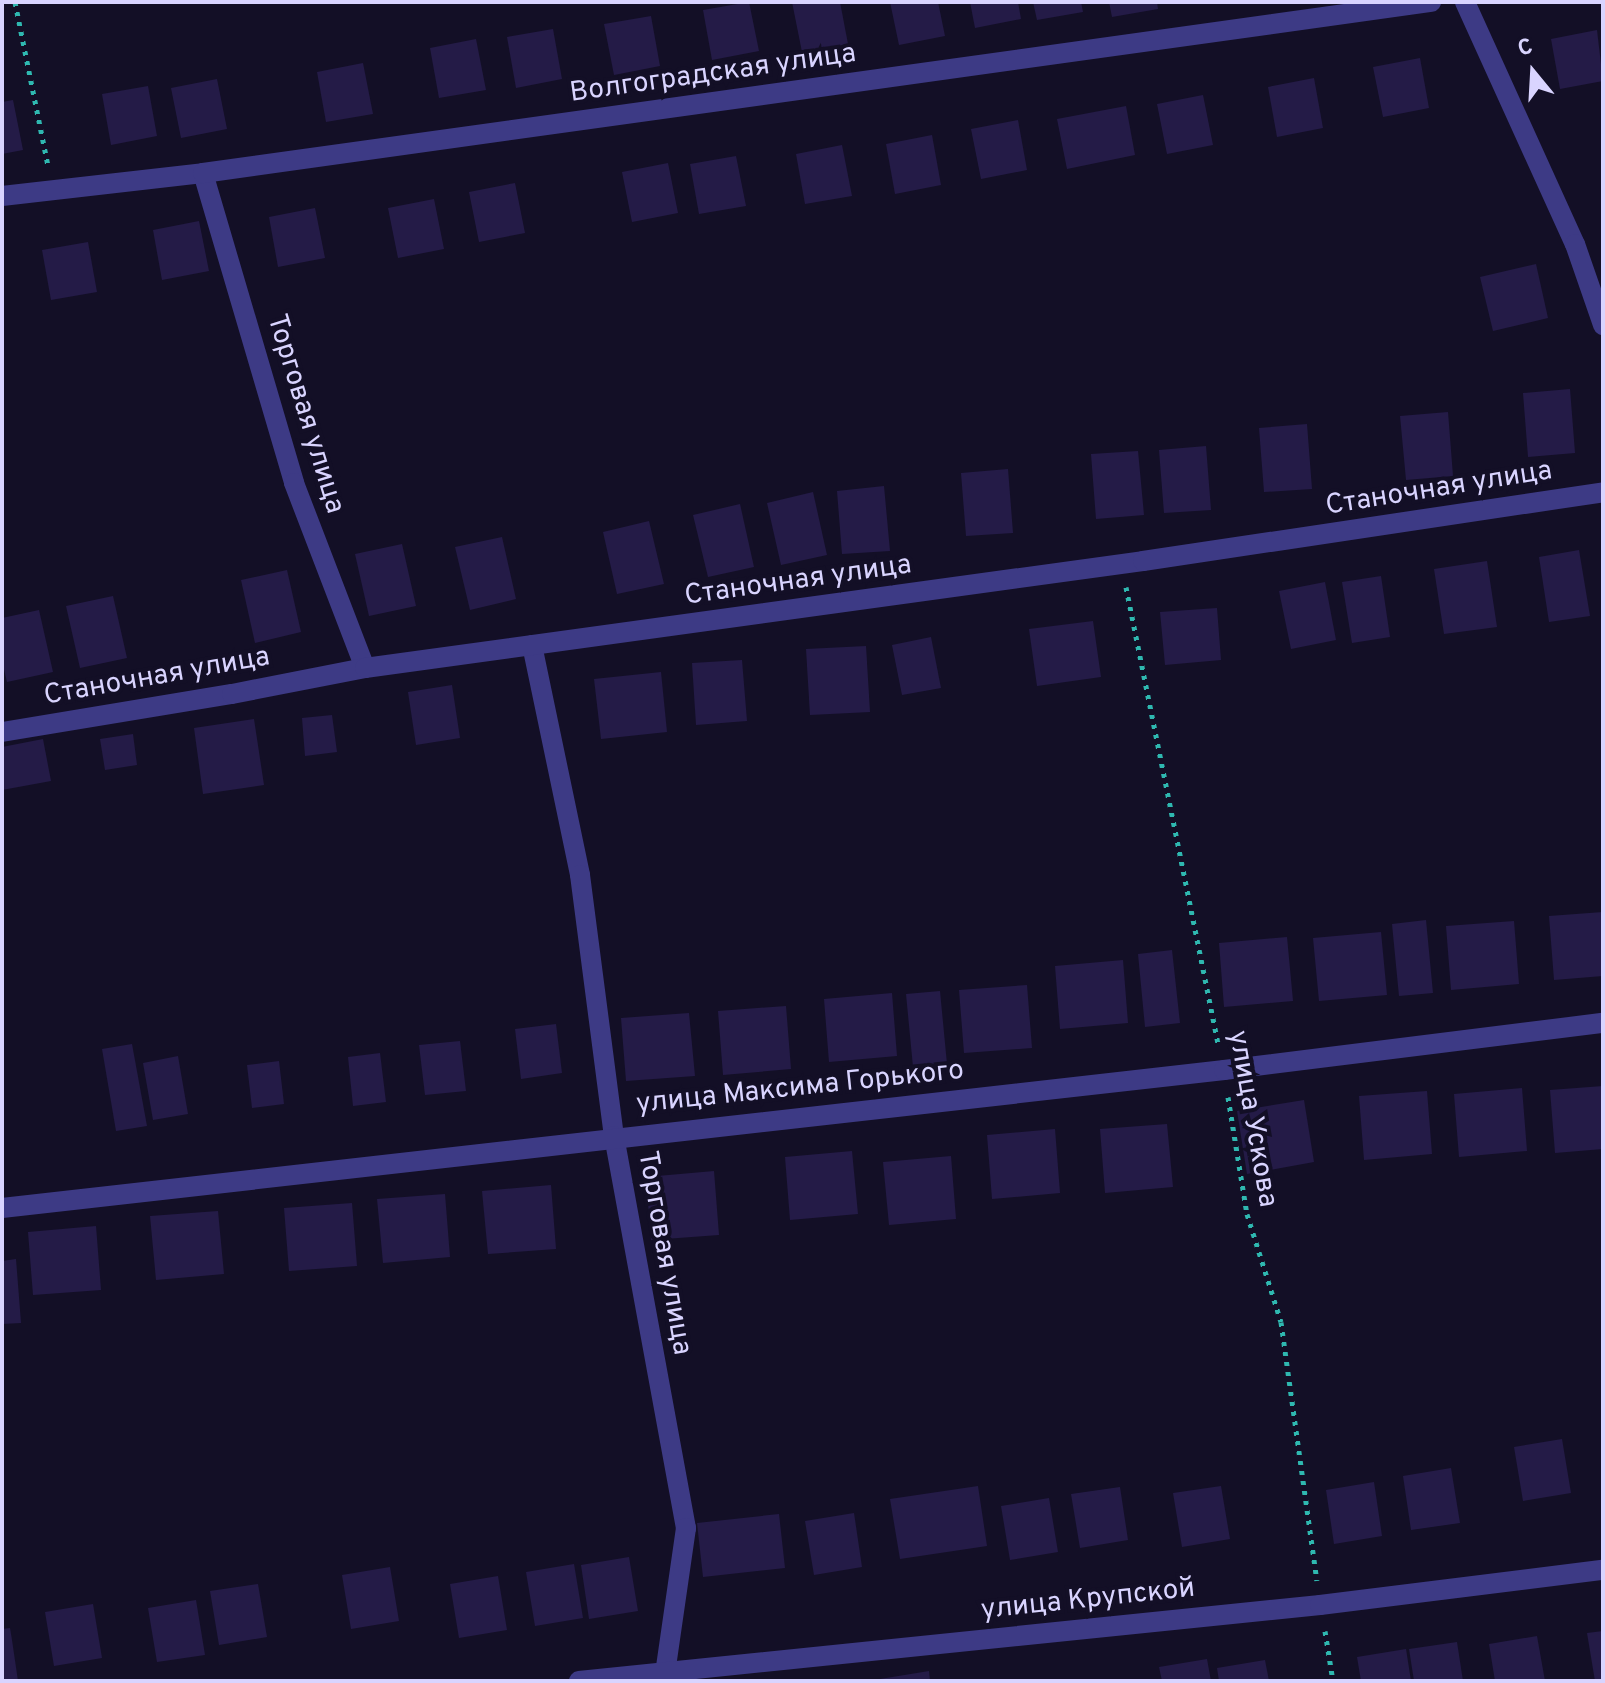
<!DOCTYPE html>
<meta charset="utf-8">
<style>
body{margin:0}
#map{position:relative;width:1605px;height:1683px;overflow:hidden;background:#130f26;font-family:Overpass,sans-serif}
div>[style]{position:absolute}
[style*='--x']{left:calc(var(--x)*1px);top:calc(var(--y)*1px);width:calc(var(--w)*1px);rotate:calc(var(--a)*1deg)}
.building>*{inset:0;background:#241b47}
.path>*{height:5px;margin-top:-2.5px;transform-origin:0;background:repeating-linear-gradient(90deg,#2fb8b0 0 4px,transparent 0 10px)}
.minor>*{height:20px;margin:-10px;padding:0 10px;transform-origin:10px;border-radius:10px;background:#3d3a85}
span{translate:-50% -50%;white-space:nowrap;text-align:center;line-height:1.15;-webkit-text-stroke:8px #130f26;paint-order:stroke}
.street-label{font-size:28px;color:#d9d4ff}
.frame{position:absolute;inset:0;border:4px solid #d9d4ff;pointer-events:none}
.north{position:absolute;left:1493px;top:32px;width:80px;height:80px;-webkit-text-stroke:6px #130f26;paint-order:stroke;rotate:342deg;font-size:22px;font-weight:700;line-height:32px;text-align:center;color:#d9d4ff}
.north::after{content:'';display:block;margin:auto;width:28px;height:36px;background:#d9d4ff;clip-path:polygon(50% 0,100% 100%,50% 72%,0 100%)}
</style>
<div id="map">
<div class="building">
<i style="clip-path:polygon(749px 2px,759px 51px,712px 60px,703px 10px)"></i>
<i style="clip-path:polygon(792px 2px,840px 2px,848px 44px,802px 52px)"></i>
<i style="clip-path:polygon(890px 2px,938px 2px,945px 36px,899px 45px)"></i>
<i style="clip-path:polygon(970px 2px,1018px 2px,1021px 19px,975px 28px)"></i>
<i style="clip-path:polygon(1033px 2px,1081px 2px,1083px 12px,1037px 20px)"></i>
<i style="clip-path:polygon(1109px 2px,1157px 2px,1158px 9px,1112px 17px)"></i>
<i style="clip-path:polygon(651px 16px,660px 66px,614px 75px,604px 24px)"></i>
<i style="clip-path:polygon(553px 29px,562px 79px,516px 88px,507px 37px)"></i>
<i style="clip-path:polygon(1597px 30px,1603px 81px,1560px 89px,1551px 39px)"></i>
<i style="clip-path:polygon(476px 39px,486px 90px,439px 98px,430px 48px)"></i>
<i style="clip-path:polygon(1420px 58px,1429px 108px,1383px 117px,1373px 67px)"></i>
<i style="clip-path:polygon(363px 63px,373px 114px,326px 122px,317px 72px)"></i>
<i style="clip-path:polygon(1314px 78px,1323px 128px,1277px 137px,1268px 87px)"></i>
<i style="clip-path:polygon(217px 79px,227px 129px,181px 138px,171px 88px)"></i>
<i style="clip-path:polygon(148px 86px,157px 136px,111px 145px,102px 94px)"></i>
<i style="clip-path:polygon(1203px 95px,1213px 145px,1167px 154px,1157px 104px)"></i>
<i style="clip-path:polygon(13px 100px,23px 150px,2px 154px,2px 102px)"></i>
<i style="clip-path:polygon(1126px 106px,1135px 155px,1067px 169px,1057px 119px)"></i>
<i style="clip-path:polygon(1018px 120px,1027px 170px,981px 179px,971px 129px)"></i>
<i style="clip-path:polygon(932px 135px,941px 185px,895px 194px,886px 144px)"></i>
<i style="clip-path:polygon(842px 145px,852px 196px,805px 204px,796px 154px)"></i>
<i style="clip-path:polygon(736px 156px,746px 206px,699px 214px,690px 164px)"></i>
<i style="clip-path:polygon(668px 163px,678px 213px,632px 222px,622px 172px)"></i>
<i style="clip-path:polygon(515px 183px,525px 233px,479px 242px,469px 192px)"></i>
<i style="clip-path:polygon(434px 199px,444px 249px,398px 258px,388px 208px)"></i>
<i style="clip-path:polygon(315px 208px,325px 258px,278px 267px,269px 217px)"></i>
<i style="clip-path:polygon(199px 221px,209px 271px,162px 280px,153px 230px)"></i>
<i style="clip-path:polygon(88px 242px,97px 292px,51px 300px,42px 250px)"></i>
<i style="clip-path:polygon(1536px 264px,1548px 318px,1493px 331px,1480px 277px)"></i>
<i style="clip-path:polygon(1570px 389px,1575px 453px,1528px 457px,1523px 393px)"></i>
<i style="clip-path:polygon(1448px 412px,1453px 476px,1406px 480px,1400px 416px)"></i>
<i style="clip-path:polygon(1307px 424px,1312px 489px,1264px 492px,1259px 428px)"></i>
<i style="clip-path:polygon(1206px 446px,1211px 510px,1164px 513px,1159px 450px)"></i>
<i style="clip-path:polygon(1138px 451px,1144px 515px,1096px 519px,1091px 454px)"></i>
<i style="clip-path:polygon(1008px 469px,1013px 533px,966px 536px,961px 473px)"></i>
<i style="clip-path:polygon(884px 486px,890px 551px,842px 554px,837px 491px)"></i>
<i style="clip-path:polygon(813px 492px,827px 555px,781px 565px,767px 503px)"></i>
<i style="clip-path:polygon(740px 504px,754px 567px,708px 577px,693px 515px)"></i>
<i style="clip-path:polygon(649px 521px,664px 584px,617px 594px,603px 532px)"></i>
<i style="clip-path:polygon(502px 537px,516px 599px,470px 610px,455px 547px)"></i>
<i style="clip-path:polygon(402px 544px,416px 606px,369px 616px,355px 554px)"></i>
<i style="clip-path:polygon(1579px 550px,1590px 616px,1549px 622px,1539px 557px)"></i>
<i style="clip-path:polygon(1487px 561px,1497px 627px,1444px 634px,1434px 569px)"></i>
<i style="clip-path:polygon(287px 570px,301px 632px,255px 643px,241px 580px)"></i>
<i style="clip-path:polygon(1381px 576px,1390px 637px,1352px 643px,1342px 582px)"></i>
<i style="clip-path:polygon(1325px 582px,1336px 640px,1291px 649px,1279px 591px)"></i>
<i style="clip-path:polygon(113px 596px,127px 658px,80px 668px,66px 606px)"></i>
<i style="clip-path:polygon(1217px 608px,1221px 660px,1165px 665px,1160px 612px)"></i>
<i style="clip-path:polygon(39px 610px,53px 672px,7px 682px,2px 661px,2px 618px)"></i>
<i style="clip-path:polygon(1093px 621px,1101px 677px,1037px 686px,1029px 629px)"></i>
<i style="clip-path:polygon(931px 637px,941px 688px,902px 695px,892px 645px)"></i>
<i style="clip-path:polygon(866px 646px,870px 712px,810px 715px,806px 649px)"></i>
<i style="clip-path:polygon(742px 660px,747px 721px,696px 725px,692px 663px)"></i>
<i style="clip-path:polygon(661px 672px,667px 732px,601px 739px,594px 679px)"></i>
<i style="clip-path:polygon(452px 685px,460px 738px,416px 745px,408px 692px)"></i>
<i style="clip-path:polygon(332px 715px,337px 752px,305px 756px,302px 718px)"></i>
<i style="clip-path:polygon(254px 719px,264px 785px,203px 794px,194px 728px)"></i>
<i style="clip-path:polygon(133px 734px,137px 765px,105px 770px,100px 739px)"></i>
<i style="clip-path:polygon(43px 739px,51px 781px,2px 790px,2px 747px)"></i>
<i style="clip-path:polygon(1603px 912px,1603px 976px,1554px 980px,1549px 916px)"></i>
<i style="clip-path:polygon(1426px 920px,1433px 993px,1399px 996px,1392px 924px)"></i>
<i style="clip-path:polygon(1514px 921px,1519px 984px,1451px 990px,1446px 926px)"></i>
<i style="clip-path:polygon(1381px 932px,1387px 995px,1319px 1001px,1313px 938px)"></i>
<i style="clip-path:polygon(1287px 937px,1293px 1001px,1224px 1007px,1219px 943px)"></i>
<i style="clip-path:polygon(1172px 950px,1180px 1023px,1145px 1027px,1138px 954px)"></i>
<i style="clip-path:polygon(1123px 960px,1128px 1023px,1060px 1029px,1055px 966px)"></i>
<i style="clip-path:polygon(1027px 985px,1032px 1048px,964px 1053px,959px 990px)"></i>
<i style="clip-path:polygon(940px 991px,947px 1064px,913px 1067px,906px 994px)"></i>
<i style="clip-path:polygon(892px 993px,897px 1056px,829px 1062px,824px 999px)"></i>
<i style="clip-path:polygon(786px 1006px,791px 1069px,723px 1075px,718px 1011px)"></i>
<i style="clip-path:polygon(689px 1013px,695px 1076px,626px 1081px,621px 1018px)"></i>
<i style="clip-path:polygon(556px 1024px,562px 1073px,521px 1079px,515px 1029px)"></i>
<i style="clip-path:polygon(460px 1041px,466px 1091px,425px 1095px,419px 1045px)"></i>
<i style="clip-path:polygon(132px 1044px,147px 1126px,116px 1131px,102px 1049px)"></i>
<i style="clip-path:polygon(380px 1053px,386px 1102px,353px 1106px,348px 1057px)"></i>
<i style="clip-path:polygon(178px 1056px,188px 1114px,153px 1120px,143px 1063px)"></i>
<i style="clip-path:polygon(279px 1061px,284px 1104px,252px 1108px,247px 1065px)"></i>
<i style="clip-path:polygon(1603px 1086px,1603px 1149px,1555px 1153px,1550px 1090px)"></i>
<i style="clip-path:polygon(1522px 1088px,1527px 1151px,1459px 1157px,1454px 1094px)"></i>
<i style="clip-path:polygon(1427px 1091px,1432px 1154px,1364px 1160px,1359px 1096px)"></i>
<i style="clip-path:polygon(1304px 1100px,1314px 1162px,1247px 1174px,1237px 1111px)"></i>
<i style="clip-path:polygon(1167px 1124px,1173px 1187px,1105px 1193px,1100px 1129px)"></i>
<i style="clip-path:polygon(1055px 1129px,1060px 1193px,992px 1199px,987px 1135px)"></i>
<i style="clip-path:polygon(852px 1151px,858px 1214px,790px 1220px,785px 1157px)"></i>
<i style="clip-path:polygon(951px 1156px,956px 1219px,889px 1225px,883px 1162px)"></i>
<i style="clip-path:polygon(714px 1171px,719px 1235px,651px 1240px,646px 1177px)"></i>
<i style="clip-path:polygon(551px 1185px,556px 1249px,488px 1254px,482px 1191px)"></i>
<i style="clip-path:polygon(445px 1194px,450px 1257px,383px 1263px,377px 1199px)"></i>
<i style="clip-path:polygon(352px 1203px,357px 1266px,289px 1271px,284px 1208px)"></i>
<i style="clip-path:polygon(218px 1211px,224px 1274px,156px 1280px,150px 1216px)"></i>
<i style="clip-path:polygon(96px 1226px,101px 1290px,33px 1295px,28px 1232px)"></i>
<i style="clip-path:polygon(16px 1259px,21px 1323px,2px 1324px,2px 1261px)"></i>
<i style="clip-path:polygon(1562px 1439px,1571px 1493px,1523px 1501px,1514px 1447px)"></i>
<i style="clip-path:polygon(1451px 1468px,1460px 1523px,1411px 1530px,1403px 1476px)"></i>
<i style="clip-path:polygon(1374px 1482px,1382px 1536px,1334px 1544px,1326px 1490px)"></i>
<i style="clip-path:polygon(978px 1486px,987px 1546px,900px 1559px,890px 1499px)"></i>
<i style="clip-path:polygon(1221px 1486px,1230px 1539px,1182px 1547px,1173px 1493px)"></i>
<i style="clip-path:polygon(1120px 1487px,1128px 1540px,1080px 1548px,1071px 1494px)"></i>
<i style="clip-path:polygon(1049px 1498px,1058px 1552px,1010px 1560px,1001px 1506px)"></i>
<i style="clip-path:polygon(854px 1513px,862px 1567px,814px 1575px,805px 1521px)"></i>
<i style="clip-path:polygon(779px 1514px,785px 1568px,703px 1577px,697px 1523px)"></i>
<i style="clip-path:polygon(629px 1557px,638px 1611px,589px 1619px,581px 1565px)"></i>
<i style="clip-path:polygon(574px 1564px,583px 1618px,535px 1626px,526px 1572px)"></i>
<i style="clip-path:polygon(390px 1567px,399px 1621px,351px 1629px,342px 1575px)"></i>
<i style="clip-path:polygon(498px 1576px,507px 1630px,459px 1638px,450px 1584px)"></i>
<i style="clip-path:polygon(258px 1584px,267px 1637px,219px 1645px,210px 1591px)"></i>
<i style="clip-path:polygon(196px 1600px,205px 1655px,157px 1662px,148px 1608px)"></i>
<i style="clip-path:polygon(93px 1604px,102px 1658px,54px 1666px,45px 1612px)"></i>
<i style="clip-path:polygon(10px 1628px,12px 1640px,18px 1681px,2px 1681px,2px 1629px)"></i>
<i style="clip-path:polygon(1603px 1631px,1603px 1681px,1595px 1681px,1587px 1633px)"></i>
<i style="clip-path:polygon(1537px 1636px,1545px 1681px,1495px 1681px,1489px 1644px)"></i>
<i style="clip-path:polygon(1457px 1642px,1463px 1681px,1414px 1681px,1409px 1649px)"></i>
<i style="clip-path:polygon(1406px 1649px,1411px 1681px,1361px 1681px,1357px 1657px)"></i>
<i style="clip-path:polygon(1207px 1659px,1211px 1681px,1162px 1681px,1159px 1667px)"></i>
<i style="clip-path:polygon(1265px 1660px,1269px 1681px,1219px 1681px,1217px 1668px)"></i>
<i style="clip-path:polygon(929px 1671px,930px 1681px,880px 1681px,880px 1679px)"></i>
</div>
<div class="path">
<i style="--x:15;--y:2;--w:166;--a:78.6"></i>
<i style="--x:1126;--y:587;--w:469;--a:78.6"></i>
<i style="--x:1228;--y:1097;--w:119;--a:80.8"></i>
<i style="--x:1247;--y:1214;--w:113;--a:72.5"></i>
<i style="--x:1281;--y:1322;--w:261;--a:82.1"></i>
<i style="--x:1325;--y:1631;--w:51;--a:80.9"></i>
</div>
<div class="minor">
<i style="--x:1465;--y:2;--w:266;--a:65.6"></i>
<i style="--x:1575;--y:244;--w:86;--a:70.9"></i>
<i style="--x:203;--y:173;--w:323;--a:73.6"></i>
<i style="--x:294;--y:483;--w:198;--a:69"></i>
<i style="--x:2;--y:196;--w:202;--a:-6.5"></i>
<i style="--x:203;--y:173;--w:1240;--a:-7.93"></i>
<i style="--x:532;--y:645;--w:235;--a:78.2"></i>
<i style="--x:580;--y:875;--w:263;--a:82.6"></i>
<i style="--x:614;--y:1136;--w:399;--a:79.6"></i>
<i style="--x:686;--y:1528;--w:155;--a:98.2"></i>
<i style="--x:2;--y:732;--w:233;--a:-9.4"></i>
<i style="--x:232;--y:694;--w:136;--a:-11.1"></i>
<i style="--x:365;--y:668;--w:785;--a:-7.83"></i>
<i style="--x:1143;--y:561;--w:465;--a:-8.5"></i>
<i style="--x:2;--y:1208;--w:1230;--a:-6.44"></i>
<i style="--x:1224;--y:1070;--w:382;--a:-7.1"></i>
<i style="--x:579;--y:1681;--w:745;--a:-5.86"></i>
<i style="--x:1320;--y:1605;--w:285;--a:-7.1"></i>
</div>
<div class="street-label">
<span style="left:713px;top:74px;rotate:-8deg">Волгоградская улица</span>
<span style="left:305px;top:414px;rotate:73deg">Торговая улица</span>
<span style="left:1439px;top:489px;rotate:-9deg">Станочная улица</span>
<span style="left:798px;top:581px;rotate:-8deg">Станочная улица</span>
<span style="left:157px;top:677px;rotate:-10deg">Станочная улица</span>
<span style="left:800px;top:1088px;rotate:-6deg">улица Максима Горького</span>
<span style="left:1252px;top:1119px;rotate:80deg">улица Ускова</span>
<span style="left:664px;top:1253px;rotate:80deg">Торговая улица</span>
<span style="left:1088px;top:1600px;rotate:-6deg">улица Крупской</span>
</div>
<div class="frame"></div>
<div class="north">С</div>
</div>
